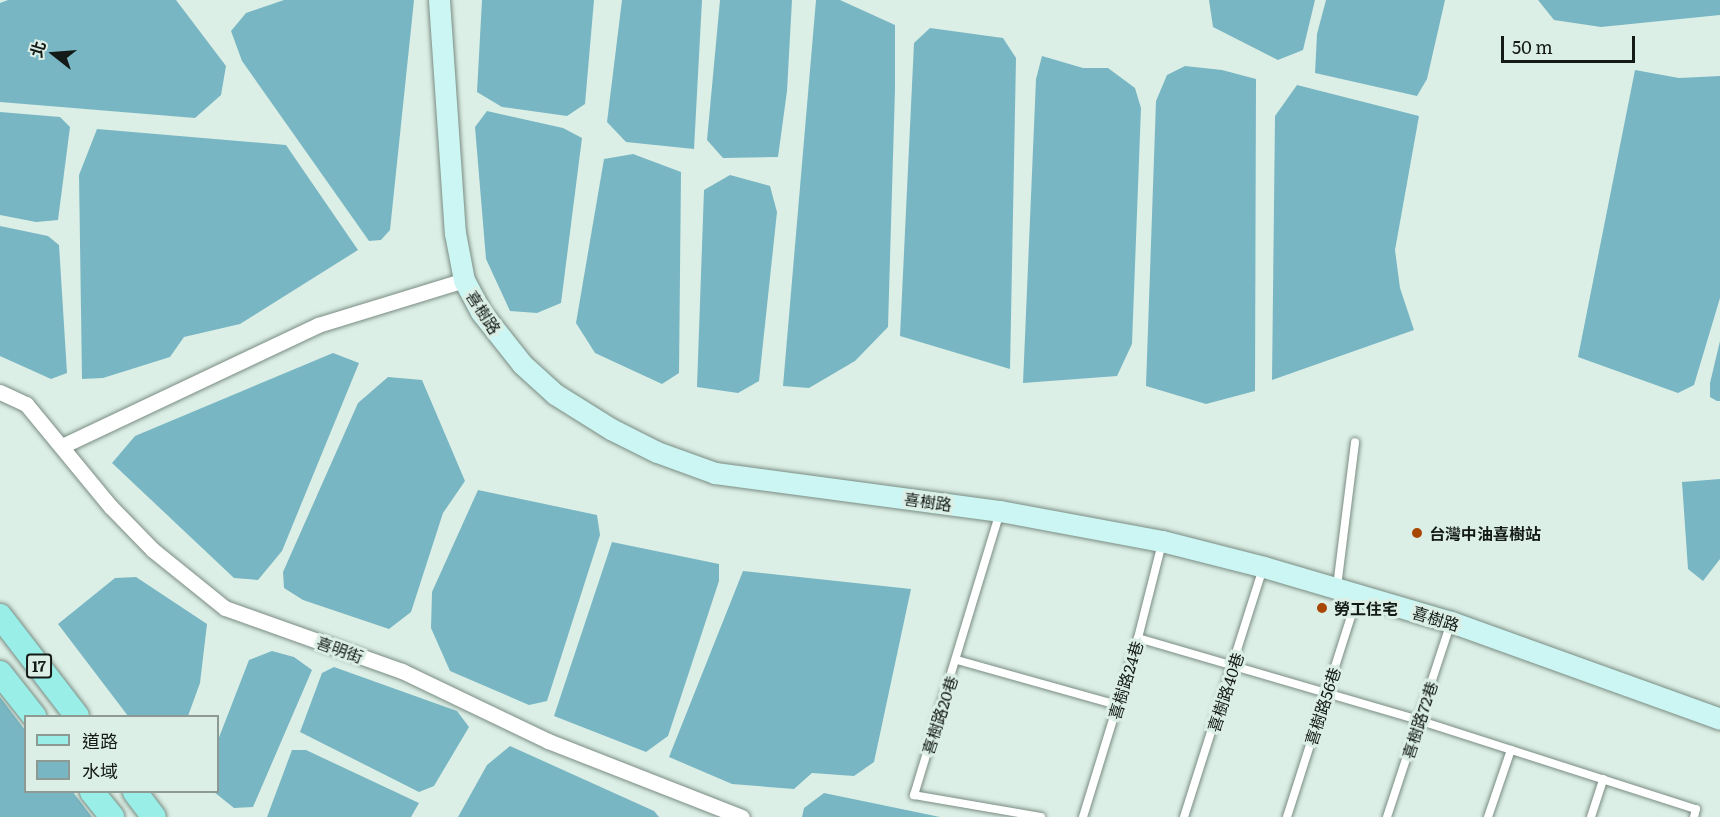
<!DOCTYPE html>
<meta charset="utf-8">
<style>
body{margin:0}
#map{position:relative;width:1720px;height:817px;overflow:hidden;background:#dcefe6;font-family:Literata,"Noto Sans TC",serif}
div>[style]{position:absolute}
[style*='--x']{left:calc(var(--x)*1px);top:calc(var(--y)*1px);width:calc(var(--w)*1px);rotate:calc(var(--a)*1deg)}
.water>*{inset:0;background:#79b6c3}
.roads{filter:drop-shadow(0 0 2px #7a8c83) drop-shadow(0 0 2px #7a8c83)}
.lane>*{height:8px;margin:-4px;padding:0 4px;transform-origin:4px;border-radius:4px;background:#fff}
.street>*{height:15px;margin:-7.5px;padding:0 7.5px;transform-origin:7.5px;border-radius:7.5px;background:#fff}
.secondary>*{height:21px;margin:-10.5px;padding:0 10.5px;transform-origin:10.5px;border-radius:10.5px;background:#ccf6f3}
.primary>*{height:24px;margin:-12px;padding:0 12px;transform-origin:12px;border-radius:12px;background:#99eee8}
.dots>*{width:16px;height:16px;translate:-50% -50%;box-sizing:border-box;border:3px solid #dcefe6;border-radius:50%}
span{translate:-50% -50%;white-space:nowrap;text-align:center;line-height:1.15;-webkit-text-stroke:6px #dcefe6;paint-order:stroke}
.shield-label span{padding:2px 4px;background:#dcefe6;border:2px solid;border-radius:4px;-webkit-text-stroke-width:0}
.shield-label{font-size:15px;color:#131a17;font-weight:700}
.street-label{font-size:16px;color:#131a17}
.poi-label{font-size:16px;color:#131a17;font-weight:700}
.left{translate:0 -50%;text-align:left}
.legend{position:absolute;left:24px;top:715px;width:195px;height:78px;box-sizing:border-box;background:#dcefe6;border:2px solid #8c9a93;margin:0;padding:8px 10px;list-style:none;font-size:18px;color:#131a17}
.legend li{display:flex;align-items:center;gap:12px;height:30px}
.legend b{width:30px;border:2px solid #8c9a93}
.north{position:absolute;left:24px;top:24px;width:60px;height:60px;-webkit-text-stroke:4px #dcefe6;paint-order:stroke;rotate:287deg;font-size:16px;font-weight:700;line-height:24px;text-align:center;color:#131a17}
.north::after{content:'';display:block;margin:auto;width:21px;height:27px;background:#131a17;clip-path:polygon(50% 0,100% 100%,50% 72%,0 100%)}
.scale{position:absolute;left:1501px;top:36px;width:134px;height:27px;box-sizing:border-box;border:3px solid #131a17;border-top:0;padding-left:8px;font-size:18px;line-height:21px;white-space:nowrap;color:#131a17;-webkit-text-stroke:4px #dcefe6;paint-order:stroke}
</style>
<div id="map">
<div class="water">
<i style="clip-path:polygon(8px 0,176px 0,226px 66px,221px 95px,195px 118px,0 102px,0 3px)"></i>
<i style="clip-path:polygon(284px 0,414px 0,390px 230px,381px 240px,369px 241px,242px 61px,231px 31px,246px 13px)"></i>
<i style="clip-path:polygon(482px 0,594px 0,585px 104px,567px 116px,502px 107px,477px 92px)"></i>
<i style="clip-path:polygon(622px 0,702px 0,694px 149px,626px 142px,607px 122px)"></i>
<i style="clip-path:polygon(720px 0,792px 0,787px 91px,778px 157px,723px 158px,707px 140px)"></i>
<i style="clip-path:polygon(816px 0,840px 0,895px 25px,895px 89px,888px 327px,855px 361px,809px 388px,783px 386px)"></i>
<i style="clip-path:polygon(1209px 0,1315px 0,1303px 50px,1278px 60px,1213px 27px)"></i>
<i style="clip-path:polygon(1326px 0,1445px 0,1427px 79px,1417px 96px,1315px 73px,1317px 34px)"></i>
<i style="clip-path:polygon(1538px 0,1720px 0,1720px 15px,1601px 27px,1554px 20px)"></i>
<i style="clip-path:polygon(930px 28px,1003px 38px,1016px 58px,1010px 369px,900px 336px,914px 43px)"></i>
<i style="clip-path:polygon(1042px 56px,1083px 68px,1108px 68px,1135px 88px,1141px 108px,1132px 344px,1117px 376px,1023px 383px,1036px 79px)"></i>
<i style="clip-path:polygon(1185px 66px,1222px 70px,1256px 79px,1255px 391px,1206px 404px,1146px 386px,1156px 101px,1167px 75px)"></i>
<i style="clip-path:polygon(1635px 70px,1679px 78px,1720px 76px,1720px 298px,1694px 385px,1678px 393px,1578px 357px)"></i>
<i style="clip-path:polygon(1297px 85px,1419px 116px,1395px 250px,1400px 288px,1414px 330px,1272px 380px,1275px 116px)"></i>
<i style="clip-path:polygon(487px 111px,563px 128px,582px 138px,561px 303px,537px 313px,510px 311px,486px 259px,475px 127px)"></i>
<i style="clip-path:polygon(0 112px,60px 117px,70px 127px,58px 220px,36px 222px,0 215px)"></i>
<i style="clip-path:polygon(97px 129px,286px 145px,358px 250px,240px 324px,184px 337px,170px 357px,103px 378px,82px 379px,79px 175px)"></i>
<i style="clip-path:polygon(633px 154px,681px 172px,679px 373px,662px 384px,595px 353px,576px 323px,604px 159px)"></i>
<i style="clip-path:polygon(730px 175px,770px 186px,777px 212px,759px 381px,738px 393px,697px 387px,704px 190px)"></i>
<i style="clip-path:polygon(0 226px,48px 236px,59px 245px,67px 373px,51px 379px,0 356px)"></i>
<i style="clip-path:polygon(1720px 341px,1720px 401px,1717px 401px,1710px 397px,1710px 383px)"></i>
<i style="clip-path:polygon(333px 353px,359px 363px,282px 551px,258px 580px,234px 578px,112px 463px,135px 436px)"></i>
<i style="clip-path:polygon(388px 377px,422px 380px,465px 481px,443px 513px,411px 612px,389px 629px,303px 600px,284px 588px,283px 572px,358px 403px)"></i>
<i style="clip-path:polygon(1720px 479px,1720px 559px,1703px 581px,1688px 569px,1682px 482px)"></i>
<i style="clip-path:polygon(478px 490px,597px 515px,600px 535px,547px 701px,529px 705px,450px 671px,431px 628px,432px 592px)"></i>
<i style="clip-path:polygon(612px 542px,719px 564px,719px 581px,668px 736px,646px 752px,554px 716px)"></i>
<i style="clip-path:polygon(743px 571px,911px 589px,874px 762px,854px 776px,812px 773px,794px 789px,732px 784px,669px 757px)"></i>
<i style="clip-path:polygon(136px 577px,207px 624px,200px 683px,188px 716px,128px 716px,58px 624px,115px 578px)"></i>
<i style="clip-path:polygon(272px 651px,294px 657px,312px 670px,253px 807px,234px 808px,214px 792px,218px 792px,218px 740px,249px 660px)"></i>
<i style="clip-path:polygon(334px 667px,457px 711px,469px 727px,434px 786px,419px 792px,300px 732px,322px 673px)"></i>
<i style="clip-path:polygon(0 697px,25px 730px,26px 792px,73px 792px,92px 817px,0 817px)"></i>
<i style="clip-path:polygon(510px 746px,654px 811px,659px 817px,458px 817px,487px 765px)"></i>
<i style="clip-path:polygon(292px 750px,306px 750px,419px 803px,411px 817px,267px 817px)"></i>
<i style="clip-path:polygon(824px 793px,940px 817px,802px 817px,804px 808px)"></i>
</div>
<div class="roads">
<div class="lane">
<i style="--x:1000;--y:512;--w:296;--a:106.9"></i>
<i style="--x:914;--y:795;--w:129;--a:9.8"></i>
<i style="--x:1337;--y:587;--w:146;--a:-82.9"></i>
<i style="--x:1138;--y:638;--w:292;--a:16.3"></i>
<i style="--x:1418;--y:720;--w:292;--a:17.8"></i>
<i style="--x:1696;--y:809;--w:8;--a:104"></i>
<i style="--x:957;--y:660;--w:166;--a:15.7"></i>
<i style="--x:1083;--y:817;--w:187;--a:-72.9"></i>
<i style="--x:1138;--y:638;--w:98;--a:-75.8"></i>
<i style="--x:1184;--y:817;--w:261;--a:-72.4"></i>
<i style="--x:1287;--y:817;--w:233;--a:-72.3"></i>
<i style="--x:1387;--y:817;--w:202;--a:-71.8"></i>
<i style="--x:1488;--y:817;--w:71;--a:-71.1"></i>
<i style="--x:1591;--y:817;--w:40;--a:-72"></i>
</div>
<div class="street">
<i style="--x:0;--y:392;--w:29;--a:25"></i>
<i style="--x:26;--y:404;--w:134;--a:50.5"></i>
<i style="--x:111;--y:507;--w:60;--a:45.7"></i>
<i style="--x:153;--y:550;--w:92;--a:38.9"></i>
<i style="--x:225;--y:608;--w:188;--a:19.6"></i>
<i style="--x:402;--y:671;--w:162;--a:25.6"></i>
<i style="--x:548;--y:741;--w:208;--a:21.4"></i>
<i style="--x:62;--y:446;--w:283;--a:-25.3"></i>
<i style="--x:318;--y:325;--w:153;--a:-17.1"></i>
</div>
<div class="secondary">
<i style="--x:439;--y:0;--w:234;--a:86.1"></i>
<i style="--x:455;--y:233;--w:48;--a:79.2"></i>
<i style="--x:464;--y:280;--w:36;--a:62"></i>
<i style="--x:481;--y:312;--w:66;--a:51.7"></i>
<i style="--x:522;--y:364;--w:45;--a:42.3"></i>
<i style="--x:555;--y:394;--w:66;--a:32"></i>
<i style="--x:611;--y:429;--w:51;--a:26.6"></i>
<i style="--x:657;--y:452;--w:62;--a:19.9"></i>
<i style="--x:715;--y:473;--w:288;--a:7.6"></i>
<i style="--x:1000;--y:511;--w:165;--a:10.5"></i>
<i style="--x:1162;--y:541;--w:105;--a:14.3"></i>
<i style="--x:1264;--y:567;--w:195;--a:16.4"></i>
<i style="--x:1451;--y:622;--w:286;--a:19.8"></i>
</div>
<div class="primary">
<i style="--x:0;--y:616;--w:126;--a:52.4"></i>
<i style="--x:0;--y:673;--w:55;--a:51.7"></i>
<i style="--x:92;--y:792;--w:32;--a:51"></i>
<i style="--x:135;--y:792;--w:31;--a:53"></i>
</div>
</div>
<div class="dots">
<i style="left:1417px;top:533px;background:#a84603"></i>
<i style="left:1322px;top:608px;background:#a84603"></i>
</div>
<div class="shield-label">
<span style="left:39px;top:666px">17</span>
</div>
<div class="street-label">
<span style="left:484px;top:312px;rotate:57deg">喜樹路</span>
<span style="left:928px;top:501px;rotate:8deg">喜樹路</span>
<span style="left:1436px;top:618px;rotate:17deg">喜樹路</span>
<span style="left:340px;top:649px;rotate:20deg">喜明街</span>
<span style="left:1125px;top:680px;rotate:-73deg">喜樹路24巷</span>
<span style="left:1225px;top:692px;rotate:-72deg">喜樹路40巷</span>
<span style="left:1322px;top:706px;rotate:-72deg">喜樹路56巷</span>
<span style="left:939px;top:715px;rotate:-72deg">喜樹路20巷</span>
<span style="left:1419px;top:720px;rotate:-72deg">喜樹路72巷</span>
</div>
<div class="poi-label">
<span class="left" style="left:1429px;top:533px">台灣中油喜樹站</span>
<span class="left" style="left:1334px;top:608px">勞工住宅</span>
</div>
<ul class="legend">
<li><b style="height:8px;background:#99eee8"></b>道路</li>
<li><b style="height:16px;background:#79b6c3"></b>水域</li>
</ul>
<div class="north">北</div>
<div class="scale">50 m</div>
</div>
